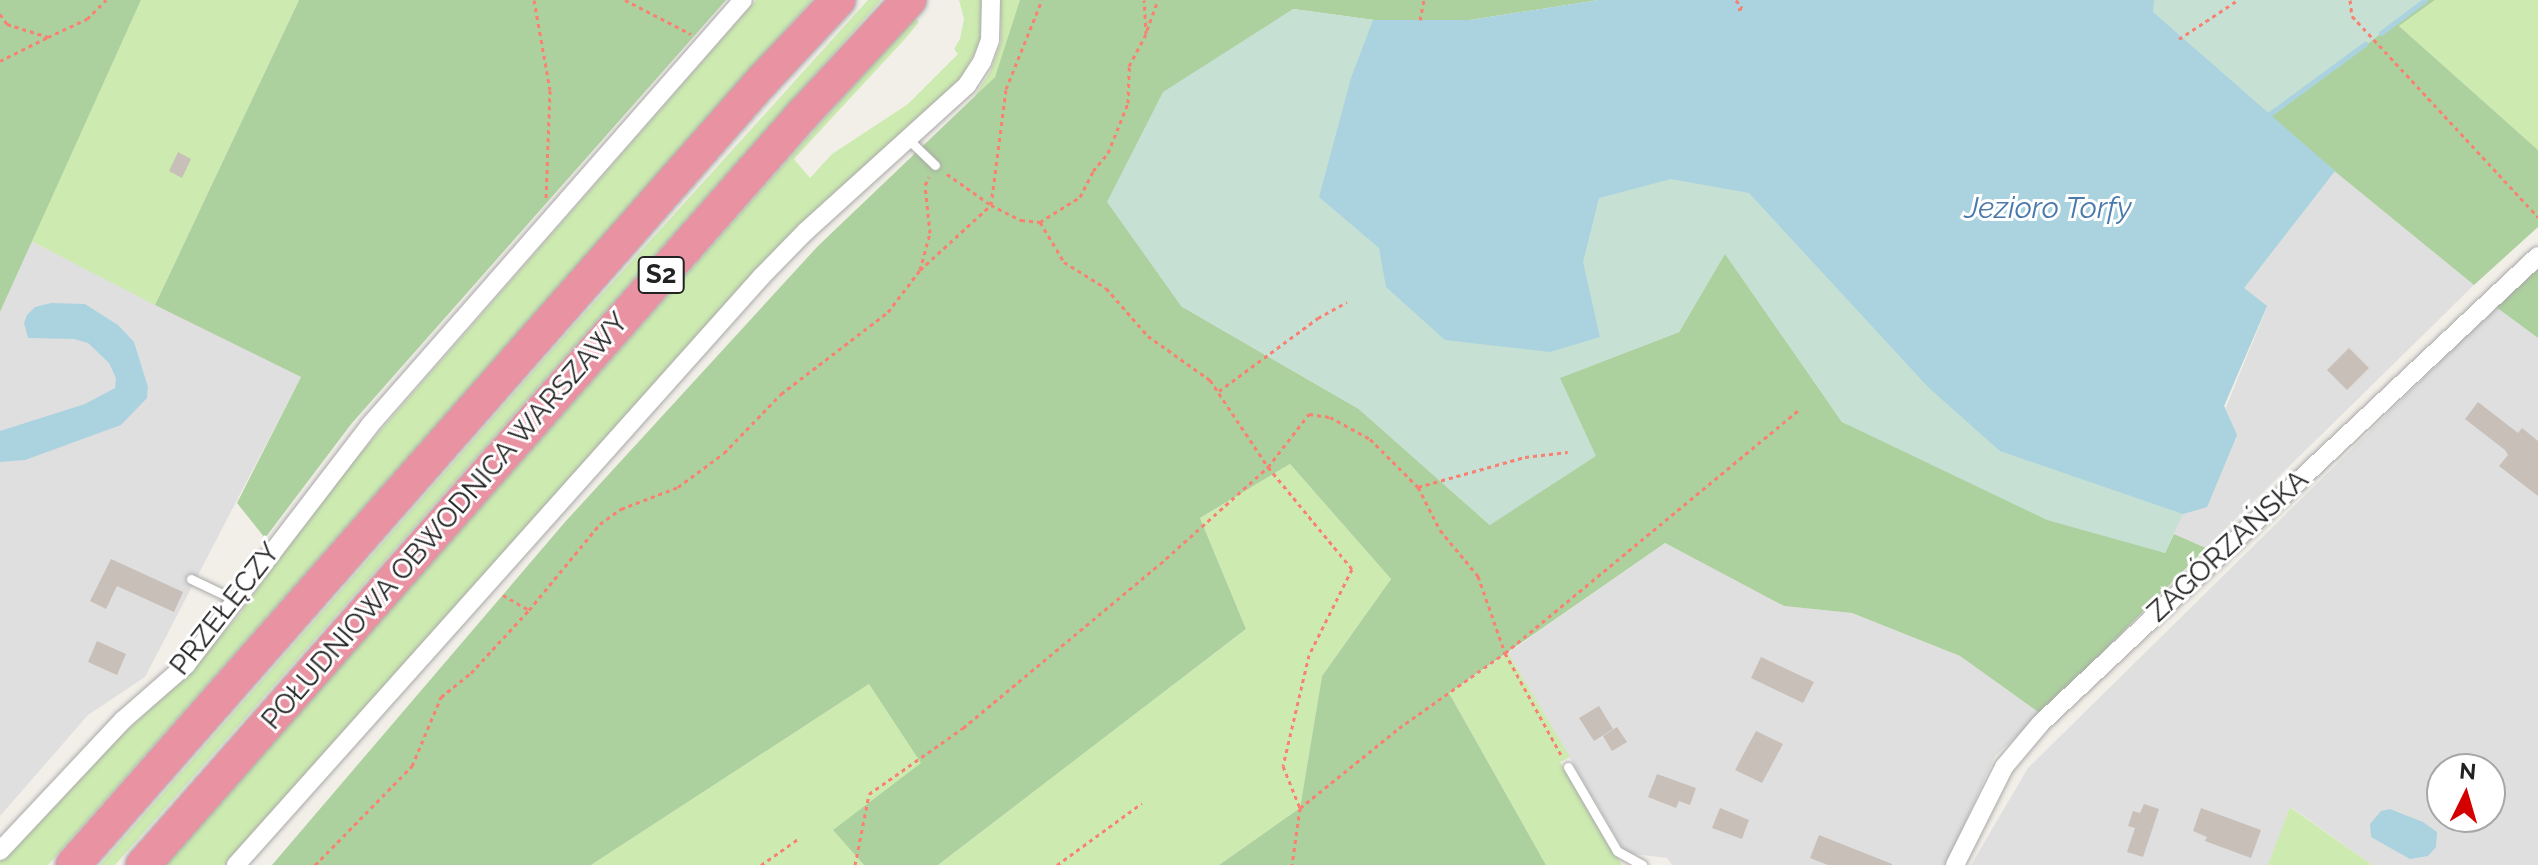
<!DOCTYPE html>
<meta charset="utf-8">
<style>
body{margin:0}
#map{position:relative;width:2538px;height:865px;overflow:hidden;background:#f2efe9;font-family:Raleway,sans-serif}
div>[style]{position:absolute}
[style*='--x']{left:calc(var(--x)*1px);top:calc(var(--y)*1px);width:calc(var(--w)*1px);rotate:calc(var(--a)*1deg)}
.residential>*{inset:0;background:#e0dfdf}
.grass>*{inset:0;background:#cdebb0}
.forest>*{inset:0;background:#add19e}
.wetland>*{inset:0;background:#c6e0d4}
.water>*{inset:0;background:#aad3df}
.stream>*{height:5px;margin:-2.5px;padding:0 2.5px;transform-origin:2.5px;border-radius:2.5px;background:#aad3df}
.building>*{inset:0;background:#c7bfb8}
.path>*{height:3px;margin-top:-1.5px;transform-origin:0;background:repeating-linear-gradient(90deg,#fa8072 0 4px,transparent 0 8px)}
.roads{filter:drop-shadow(0 0 2px #a9a9a9) drop-shadow(0 0 2px #a9a9a9)}
.lane>*{height:9px;margin:-4.5px;padding:0 4.5px;transform-origin:4.5px;border-radius:4.5px;background:#fff}
.street>*{height:18px;margin:-9px;padding:0 9px;transform-origin:9px;border-radius:9px;background:#fff}
.highway>*{height:34px;margin:-17px;padding:0 17px;transform-origin:17px;border-radius:17px;background:#e892a2}
span{translate:-50% -50%;white-space:nowrap;text-align:center;line-height:1.15;-webkit-text-stroke:6px #fff;paint-order:stroke}
.shield-label span{padding:2px 6px;background:#fff;border:2px solid;border-radius:6px;-webkit-text-stroke-width:0}
.shield-label{font-size:26px;color:#222;font-weight:700}
.street-label{font-size:28px;color:#222}
.water-label{font-size:30px;color:#4a7aab;font-style:italic}
.north{position:absolute;left:2426px;top:753px;width:80px;height:80px;box-sizing:border-box;background:#fff;border:2px solid #a7a7a7;border-radius:50%;rotate:5deg;font-size:22px;font-weight:700;line-height:32px;text-align:center;color:#222}
.north::after{content:'';display:block;margin:auto;width:28px;height:36px;background:#d40000;clip-path:polygon(50% 0,100% 100%,50% 72%,0 100%)}
</style>
<div id="map">
<div class="residential">
<i style="clip-path:polygon(2335px 171px,2474px 285px,2206px 548px,2174px 534px,2267px 307px,2243px 288px)"></i>
<i style="clip-path:polygon(31px 241px,301px 377px,145px 677px,88px 715px,0 816px,0 312px)"></i>
<i style="clip-path:polygon(evenodd,2496px 307px,2538px 338px,2538px 865px,2372px 865px,2291px 807px,2268px 865px,1971px 865px,2028px 768px,2496px 307px,2442px 769px,2490px 769px,2490px 817px,2442px 817px,2442px 769px)"></i>
<i style="clip-path:polygon(1665px 543px,1784px 606px,1852px 613px,1960px 656px,2041px 714px,1995px 756px,1946px 865px,1672px 865px,1667px 858px,1626px 853px,1508px 653px)"></i>
</div>
<div class="grass">
<i style="clip-path:polygon(141px 0,299px 0,155px 305px,31px 241px)"></i>
<i style="clip-path:polygon(756px 0,812px 0,48px 865px,0 865px,0 860px,57px 797px,194px 667px,239px 615px,324px 495px)"></i>
<i style="clip-path:polygon(868px 0,881px 0,115px 865px,100px 865px,573px 326px)"></i>
<i style="clip-path:polygon(959px 0,981px 0,983px 15px,981px 40px,960px 81px,901px 139px,800px 225px,227px 865px,164px 865px,914px 17px,919px 22px,905px 39px,794px 159px,810px 178px,832px 154px,908px 104px,958px 54px,954px 49px,960px 39px,964px 19px)"></i>
<i style="clip-path:polygon(1000px 0,1020px 0,1017px 15px,995px 77px,974px 97px,990px 72px,1001px 42px)"></i>
<i style="clip-path:polygon(2435px 0,2538px 0,2538px 150px,2399px 26px)"></i>
<i style="clip-path:polygon(1290px 464px,1391px 579px,1322px 676px,1300px 808px,1219px 865px,938px 865px,1246px 629px,1200px 518px)"></i>
<i style="clip-path:polygon(1508px 653px,1570px 757px,1560px 762px,1622px 865px,1546px 865px,1449px 693px)"></i>
<i style="clip-path:polygon(869px 684px,922px 763px,834px 830px,864px 865px,591px 865px)"></i>
<i style="clip-path:polygon(2290px 807px,2372px 865px,2268px 865px)"></i>
</div>
<div class="forest">
<i style="clip-path:polygon(0 0,141px 0,0 312px)"></i>
<i style="clip-path:polygon(299px 0,726px 0,352px 423px,265px 538px,237px 503px,301px 377px,155px 305px)"></i>
<i style="clip-path:polygon(1020px 0,1599px 0,1470px 20px,1374px 20px,1293px 9px,1181px 306px,1359px 409px,1490px 525px,1559px 378px,1679px 332px,1725px 253px,1842px 422px,2165px 553px,2174px 534px,2206px 548px,2041px 714px,1960px 656px,1852px 613px,1784px 606px,1665px 543px,1449px 693px,1546px 865px,1219px 865px,1300px 808px,1322px 676px,1391px 579px,1290px 464px,1200px 518px,1246px 629px,938px 865px,864px 865px,833px 830px,921px 763px,869px 684px,591px 865px,272px 865px,565px 522px,818px 246px,995px 77px)"></i>
<i style="clip-path:polygon(2232px 0,2435px 0,2399px 26px,2538px 150px,2538px 227px,2474px 285px,2267px 116px,2306px 91px)"></i>
<i style="clip-path:polygon(2538px 269px,2538px 338px,2496px 307px)"></i>
</div>
<div class="wetland">
<i style="clip-path:polygon(1599px 0,2425px 0,2306px 91px,2268px 116px,2335px 171px,2244px 288px,2267px 306px,2224px 406px,2237px 435px,2207px 507px,2183px 514px,2165px 553px,2047px 520px,1842px 422px,1725px 254px,1679px 332px,1560px 378px,1596px 456px,1490px 525px,1359px 409px,1181px 306px,1107px 202px,1163px 92px,1293px 9px,1374px 20px,1470px 20px)"></i>
</div>
<div class="water">
<i style="clip-path:polygon(1599px 0,2154px 0,2153px 12px,2335px 171px,2244px 288px,2267px 306px,2224px 406px,2237px 435px,2207px 507px,2183px 514px,2000px 451px,1929px 388px,1749px 193px,1671px 179px,1599px 198px,1583px 262px,1600px 337px,1550px 352px,1445px 340px,1386px 287px,1379px 248px,1319px 197px,1351px 78px,1373px 20px,1470px 20px)"></i>
<i style="clip-path:polygon(51px 303px,85px 304px,118px 325px,134px 342px,148px 387px,147px 398px,121px 425px,25px 460px,0 462px,0 431px,85px 404px,115px 388px,116px 378px,109px 363px,88px 343px,74px 339px,28px 338px,24px 323px,27px 315px,35px 307px)"></i>
<i style="clip-path:polygon(2390px 809px,2423px 822px,2437px 832px,2436px 847px,2428px 856px,2410px 859px,2371px 837px,2370px 824px,2381px 811px)"></i>
</div>
<div class="stream">
<i style="--x:2381;--y:33;--w:55;--a:-36.9"></i>
<i style="--x:2267;--y:116;--w:122;--a:-36.3"></i>
</div>
<div class="building">
<i style="clip-path:polygon(178px 152px,191px 159px,182px 178px,169px 171px)"></i>
<i style="clip-path:polygon(2349px 348px,2369px 368px,2347px 390px,2327px 370px)"></i>
<i style="clip-path:polygon(2478px 402px,2518px 433px,2522px 428px,2538px 441px,2538px 496px,2499px 466px,2508px 455px,2505px 450px,2465px 419px)"></i>
<i style="clip-path:polygon(111px 559px,183px 592px,174px 612px,117px 586px,106px 609px,90px 601px)"></i>
<i style="clip-path:polygon(97px 641px,126px 654px,117px 675px,88px 662px)"></i>
<i style="clip-path:polygon(1761px 657px,1814px 682px,1803px 703px,1751px 678px)"></i>
<i style="clip-path:polygon(1599px 706px,1613px 729px,1594px 741px,1579px 718px)"></i>
<i style="clip-path:polygon(1617px 727px,1627px 742px,1612px 751px,1603px 736px)"></i>
<i style="clip-path:polygon(1756px 731px,1783px 744px,1762px 783px,1735px 770px)"></i>
<i style="clip-path:polygon(1657px 774px,1696px 788px,1690px 805px,1679px 801px,1676px 808px,1648px 797px)"></i>
<i style="clip-path:polygon(2144px 804px,2159px 809px,2143px 857px,2127px 852px,2135px 828px,2128px 826px,2133px 811px,2140px 813px)"></i>
<i style="clip-path:polygon(1720px 808px,1749px 820px,1742px 839px,1712px 828px)"></i>
<i style="clip-path:polygon(2201px 808px,2261px 830px,2251px 858px,2205px 841px,2207px 837px,2193px 831px)"></i>
<i style="clip-path:polygon(1819px 835px,1892px 864px,1892px 865px,1828px 865px,1810px 858px)"></i>
</div>
<div class="path">
<i style="--x:534;--y:0;--w:91;--a:79.9"></i>
<i style="--x:550;--y:90;--w:109;--a:92.1"></i>
<i style="--x:625;--y:0;--w:74;--a:27.3"></i>
<i style="--x:1736;--y:0;--w:10;--a:53"></i>
<i style="--x:1742;--y:8;--w:5;--a:158"></i>
<i style="--x:2350;--y:0;--w:16;--a:83"></i>
<i style="--x:2352;--y:16;--w:274;--a:47.2"></i>
<i style="--x:0;--y:14;--w:12;--a:55"></i>
<i style="--x:7;--y:24;--w:43;--a:17.6"></i>
<i style="--x:48;--y:37;--w:43;--a:-24.8"></i>
<i style="--x:87;--y:19;--w:27;--a:-45"></i>
<i style="--x:1420;--y:20;--w:20;--a:-79"></i>
<i style="--x:1147;--y:30;--w:32;--a:-70"></i>
<i style="--x:2179;--y:39;--w:71;--a:-33.5"></i>
<i style="--x:0;--y:61;--w:54;--a:-26.6"></i>
<i style="--x:947;--y:174;--w:54;--a:35.2"></i>
<i style="--x:991;--y:205;--w:34;--a:27"></i>
<i style="--x:1021;--y:220;--w:19;--a:6"></i>
<i style="--x:1040;--y:222;--w:47;--a:-32"></i>
<i style="--x:1080;--y:197;--w:29;--a:-63"></i>
<i style="--x:1093;--y:171;--w:23;--a:-50"></i>
<i style="--x:1108;--y:153;--w:54;--a:-68.2"></i>
<i style="--x:1128;--y:103;--w:37;--a:-88"></i>
<i style="--x:1129;--y:66;--w:36;--a:-62"></i>
<i style="--x:1146;--y:34;--w:34;--a:-93"></i>
<i style="--x:1040;--y:222;--w:47;--a:59"></i>
<i style="--x:1064;--y:262;--w:49;--a:31.8"></i>
<i style="--x:1106;--y:288;--w:64;--a:48.8"></i>
<i style="--x:1148;--y:336;--w:76;--a:35.4"></i>
<i style="--x:1210;--y:380;--w:105;--a:56.3"></i>
<i style="--x:1268;--y:467;--w:132;--a:50.5"></i>
<i style="--x:1352;--y:569;--w:96;--a:116.6"></i>
<i style="--x:1309;--y:655;--w:114;--a:103.2"></i>
<i style="--x:1283;--y:766;--w:45;--a:68"></i>
<i style="--x:1300;--y:808;--w:58;--a:98"></i>
<i style="--x:920;--y:270;--w:38;--a:-75"></i>
<i style="--x:930;--y:233;--w:48;--a:-95.9"></i>
<i style="--x:925;--y:185;--w:9;--a:-63"></i>
<i style="--x:1219;--y:391;--w:123;--a:-36.4"></i>
<i style="--x:1318;--y:318;--w:33;--a:-29"></i>
<i style="--x:1418;--y:487;--w:111;--a:-15.7"></i>
<i style="--x:1525;--y:457;--w:43;--a:-6.6"></i>
<i style="--x:503;--y:595;--w:30;--a:30"></i>
<i style="--x:529;--y:610;--w:112;--a:-50.5"></i>
<i style="--x:600;--y:524;--w:26;--a:-36"></i>
<i style="--x:621;--y:509;--w:61;--a:-21.1"></i>
<i style="--x:678;--y:487;--w:57;--a:-36.5"></i>
<i style="--x:724;--y:453;--w:82;--a:-46"></i>
<i style="--x:781;--y:394;--w:135;--a:-37.5"></i>
<i style="--x:888;--y:312;--w:53;--a:-52.7"></i>
<i style="--x:920;--y:270;--w:96;--a:-42.5"></i>
<i style="--x:991;--y:205;--w:117;--a:-82.6"></i>
<i style="--x:1006;--y:89;--w:96;--a:-68"></i>
<i style="--x:1300;--y:808;--w:127;--a:-38.9"></i>
<i style="--x:1399;--y:728;--w:130;--a:-35.3"></i>
<i style="--x:1505;--y:653;--w:380;--a:-39.6"></i>
<i style="--x:315;--y:865;--w:139;--a:-45.6"></i>
<i style="--x:412;--y:766;--w:75;--a:-67.2"></i>
<i style="--x:441;--y:697;--w:38;--a:-39"></i>
<i style="--x:471;--y:673;--w:86;--a:-47.4"></i>
<i style="--x:761;--y:865;--w:45;--a:-35.1"></i>
<i style="--x:855;--y:865;--w:72;--a:-78.8"></i>
<i style="--x:869;--y:794;--w:115;--a:-35.1"></i>
<i style="--x:963;--y:728;--w:256;--a:-39.8"></i>
<i style="--x:1160;--y:564;--w:145;--a:-41.9"></i>
<i style="--x:1268;--y:467;--w:67;--a:-52.3"></i>
<i style="--x:1309;--y:414;--w:21;--a:8"></i>
<i style="--x:1330;--y:417;--w:46;--a:28.8"></i>
<i style="--x:1370;--y:439;--w:68;--a:45"></i>
<i style="--x:1418;--y:487;--w:48;--a:62.9"></i>
<i style="--x:1440;--y:530;--w:60;--a:50.4"></i>
<i style="--x:1478;--y:576;--w:82;--a:70.7"></i>
<i style="--x:1505;--y:653;--w:116;--a:61.2"></i>
<i style="--x:1057;--y:865;--w:105;--a:-36.1"></i>
</div>
<div class="roads">
<div class="lane">
<i style="--x:909;--y:140;--w:36;--a:44"></i>
<i style="--x:191;--y:579;--w:49;--a:25.5"></i>
<i style="--x:1568;--y:767;--w:97;--a:59.7"></i>
<i style="--x:1617;--y:851;--w:29;--a:29"></i>
</div>
<div class="street">
<i style="--x:0;--y:851;--w:180;--a:-46.8"></i>
<i style="--x:123;--y:720;--w:84;--a:-41.1"></i>
<i style="--x:186;--y:665;--w:302;--a:-52.5"></i>
<i style="--x:370;--y:425;--w:565;--a:-48.73"></i>
<i style="--x:236;--y:865;--w:790;--a:-48.23"></i>
<i style="--x:762;--y:276;--w:62;--a:-45.7"></i>
<i style="--x:805;--y:232;--w:219;--a:-42.2"></i>
<i style="--x:967;--y:85;--w:27;--a:-57"></i>
<i style="--x:982;--y:62;--w:23;--a:-70"></i>
<i style="--x:990;--y:40;--w:40;--a:-88.6"></i>
<i style="--x:1955;--y:865;--w:110;--a:-63.4"></i>
<i style="--x:2004;--y:767;--w:57;--a:-49.9"></i>
<i style="--x:2041;--y:723;--w:682;--a:-43.22"></i>
</div>
<div class="highway">
<i style="--x:73;--y:865;--w:1045;--a:-48.69"></i>
<i style="--x:763;--y:80;--w:110;--a:-46.8"></i>
<i style="--x:143;--y:865;--w:1000;--a:-48.69"></i>
<i style="--x:803;--y:114;--w:156;--a:-47.1"></i>
</div>
</div>
<div class="shield-label">
<span style="left:661px;top:275px">S2</span>
</div>
<div class="street-label">
<span style="left:445px;top:521px;rotate:-49deg">POŁUDNIOWA OBWODNICA WARSZAWY</span>
<span style="left:2228px;top:546px;rotate:-43deg">ZAGÓRZAŃSKA</span>
<span style="left:225px;top:609px;rotate:-52deg">PRZEŁĘCZY</span>
</div>
<div class="water-label">
<span style="left:2048px;top:208px">Jezioro Torfy</span>
</div>
<div class="north">N</div>
</div>
